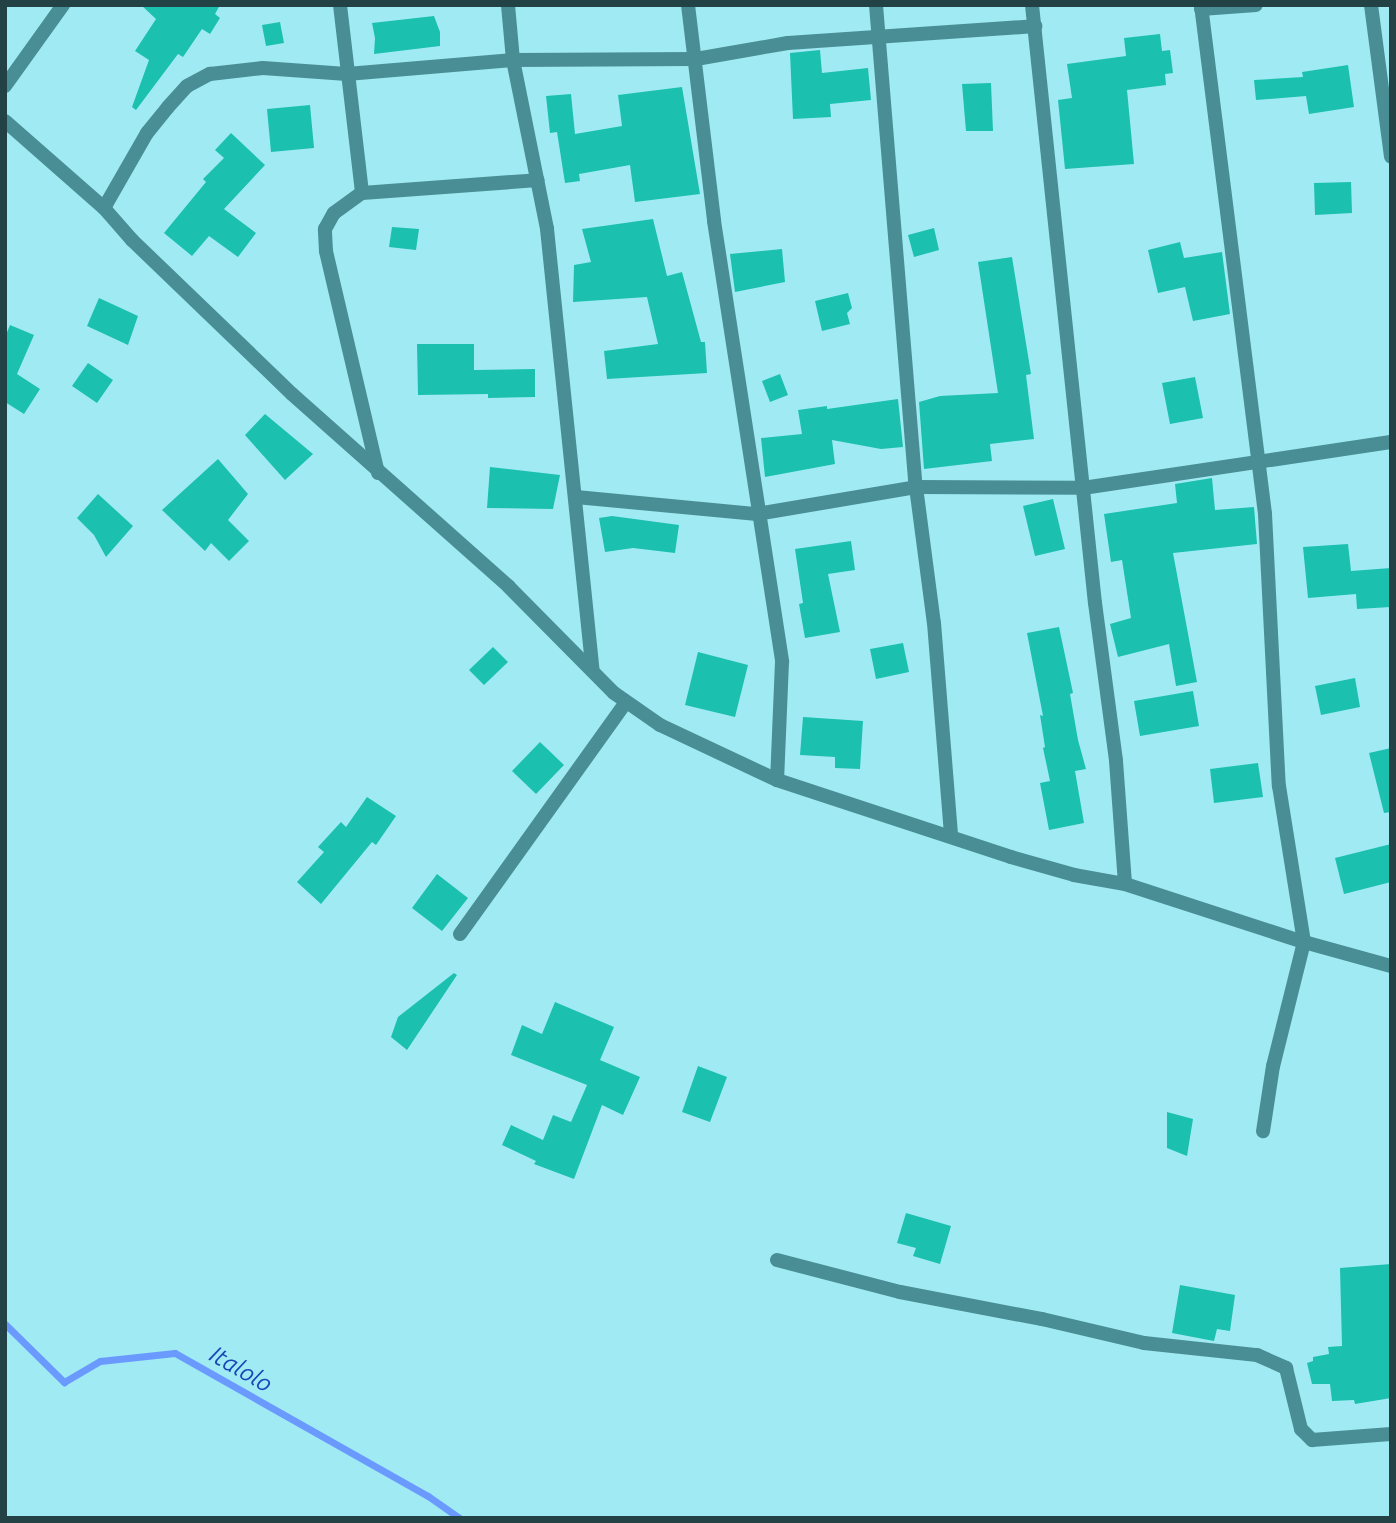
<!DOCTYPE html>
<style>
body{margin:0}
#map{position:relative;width:1396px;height:1523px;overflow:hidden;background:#a0ebf3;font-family:Ubuntu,sans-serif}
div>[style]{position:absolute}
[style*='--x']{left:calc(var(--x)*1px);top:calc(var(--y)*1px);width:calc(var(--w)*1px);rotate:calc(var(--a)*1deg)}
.stream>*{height:7px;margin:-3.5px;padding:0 3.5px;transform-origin:3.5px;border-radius:3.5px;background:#6b9afe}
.building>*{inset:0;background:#1bc0af}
.street>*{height:14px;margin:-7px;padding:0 7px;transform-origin:7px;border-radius:7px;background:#498e95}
span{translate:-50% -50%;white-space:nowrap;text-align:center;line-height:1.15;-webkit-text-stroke:5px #a0ebf3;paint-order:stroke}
.water-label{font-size:24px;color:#1947b8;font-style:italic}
.frame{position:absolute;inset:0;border:7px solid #234245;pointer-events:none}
</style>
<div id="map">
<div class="stream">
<i style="--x:5;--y:1324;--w:83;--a:44.5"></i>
<i style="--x:64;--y:1382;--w:42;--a:-30.3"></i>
<i style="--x:100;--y:1361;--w:75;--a:-6.1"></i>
<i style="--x:175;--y:1353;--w:291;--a:29.5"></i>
<i style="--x:428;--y:1496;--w:39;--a:35"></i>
</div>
<div class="building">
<i style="clip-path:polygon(141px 5px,220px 5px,215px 14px,220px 18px,210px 34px,202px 29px,183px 57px,178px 54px,136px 110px,132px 107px,149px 60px,135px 51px,156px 19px)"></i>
<i style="clip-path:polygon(434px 16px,440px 32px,440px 46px,374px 54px,375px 38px,372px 23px)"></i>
<i style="clip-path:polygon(280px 22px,284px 43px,266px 46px,262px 25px)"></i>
<i style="clip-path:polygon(1160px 34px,1162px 51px,1170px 50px,1173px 73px,1165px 74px,1166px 85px,1127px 90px,1134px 164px,1065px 169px,1058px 100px,1072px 98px,1067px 64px,1126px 56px,1124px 38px)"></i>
<i style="clip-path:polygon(820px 50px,822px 73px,868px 68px,871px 100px,830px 104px,831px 117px,793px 119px,790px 53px)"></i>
<i style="clip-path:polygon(1348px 65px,1354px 107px,1309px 114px,1306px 96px,1256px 100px,1254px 80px,1303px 77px,1302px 72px)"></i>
<i style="clip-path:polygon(991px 83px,993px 131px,966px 131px,962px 84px)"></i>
<i style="clip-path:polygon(682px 87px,700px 194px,635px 202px,630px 165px,579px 174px,580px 181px,565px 183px,557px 132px,550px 133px,546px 96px,571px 94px,575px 134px,622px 126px,618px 95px)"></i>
<i style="clip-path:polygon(310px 105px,314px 148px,271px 152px,267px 109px)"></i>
<i style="clip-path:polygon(231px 133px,265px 165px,224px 209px,256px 233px,238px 257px,209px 236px,192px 256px,164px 233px,206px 182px,203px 179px,224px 158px,215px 150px)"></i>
<i style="clip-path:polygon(1351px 182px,1352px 213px,1315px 215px,1314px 183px)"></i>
<i style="clip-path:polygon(653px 219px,667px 276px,682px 272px,701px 342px,705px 342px,707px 373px,607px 379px,604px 351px,658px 344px,647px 297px,573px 302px,574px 265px,591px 262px,582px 229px)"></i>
<i style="clip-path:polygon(392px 227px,419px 229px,416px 250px,389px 247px)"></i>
<i style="clip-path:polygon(934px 228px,939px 250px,914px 257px,908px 235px)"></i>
<i style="clip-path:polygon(1180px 242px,1184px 258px,1222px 252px,1230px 314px,1193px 321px,1185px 287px,1158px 293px,1148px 250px)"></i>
<i style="clip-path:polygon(782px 249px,785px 282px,735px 292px,730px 254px)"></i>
<i style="clip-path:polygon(1012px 257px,1031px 374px,1026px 375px,1034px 439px,990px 444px,992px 461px,924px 469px,919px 402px,940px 396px,998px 393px,978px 262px)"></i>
<i style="clip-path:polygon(848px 293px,852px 308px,847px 313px,850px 324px,822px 331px,815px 301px)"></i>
<i style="clip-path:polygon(99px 298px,138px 316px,128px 345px,87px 326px)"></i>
<i style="clip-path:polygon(10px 325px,34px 335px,17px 374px,40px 389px,24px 414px,5px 402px,5px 337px)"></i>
<i style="clip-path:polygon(417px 344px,474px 344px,474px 370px,535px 369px,535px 397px,488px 398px,488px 394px,418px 395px)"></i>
<i style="clip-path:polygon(88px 363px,113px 380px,97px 403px,72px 386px)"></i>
<i style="clip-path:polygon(780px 374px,788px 395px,770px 402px,762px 381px)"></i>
<i style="clip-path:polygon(1195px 377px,1203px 418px,1170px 424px,1162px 383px)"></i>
<i style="clip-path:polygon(898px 399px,903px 447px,881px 449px,832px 440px,835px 464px,765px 477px,761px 438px,802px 434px,798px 410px,827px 406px,827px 409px)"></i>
<i style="clip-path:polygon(265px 414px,313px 454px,285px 480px,245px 435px)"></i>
<i style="clip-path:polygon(218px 459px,248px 494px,228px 520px,249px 541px,229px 561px,211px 543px,205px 551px,162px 510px)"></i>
<i style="clip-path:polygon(490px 467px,560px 475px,553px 509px,487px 508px)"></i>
<i style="clip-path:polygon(1212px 478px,1215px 510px,1254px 507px,1257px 544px,1173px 553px,1197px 682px,1176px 686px,1169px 644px,1118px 657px,1110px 624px,1131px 618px,1122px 560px,1111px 562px,1104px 514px,1177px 503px,1175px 484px)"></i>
<i style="clip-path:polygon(98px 494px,133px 526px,106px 557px,94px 535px,77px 518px)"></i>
<i style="clip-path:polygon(1053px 499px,1065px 549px,1035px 556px,1023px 506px)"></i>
<i style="clip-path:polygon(612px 516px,679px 525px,675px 553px,633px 548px,605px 552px,599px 518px)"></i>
<i style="clip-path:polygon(851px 541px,855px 570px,828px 574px,840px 632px,805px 638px,799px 604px,803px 603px,795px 549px)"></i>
<i style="clip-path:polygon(1348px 544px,1351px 571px,1391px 568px,1391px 607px,1357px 609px,1356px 594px,1308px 598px,1303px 547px)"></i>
<i style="clip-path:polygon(1059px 627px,1073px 693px,1070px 694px,1078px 740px,1086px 769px,1075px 771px,1084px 823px,1049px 830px,1040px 783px,1050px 781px,1043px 748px,1045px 747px,1040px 715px,1043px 716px,1027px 633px)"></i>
<i style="clip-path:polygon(903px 643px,909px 672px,876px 679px,870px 649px)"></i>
<i style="clip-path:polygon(493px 647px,508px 662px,484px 685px,469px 670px)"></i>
<i style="clip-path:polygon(698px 652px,748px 665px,735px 717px,685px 705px)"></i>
<i style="clip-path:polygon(1355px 678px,1360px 707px,1321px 715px,1315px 686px)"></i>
<i style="clip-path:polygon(1193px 691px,1199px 726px,1140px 736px,1134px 701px)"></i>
<i style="clip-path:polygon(803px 717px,863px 721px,860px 769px,835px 768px,835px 757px,800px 755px)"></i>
<i style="clip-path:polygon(540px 742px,564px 765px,536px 794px,512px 771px)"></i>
<i style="clip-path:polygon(1391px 748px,1391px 812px,1384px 813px,1369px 753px)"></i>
<i style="clip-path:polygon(1258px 763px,1263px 797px,1214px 803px,1210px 769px)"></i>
<i style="clip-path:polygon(367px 797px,396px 816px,376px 845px,372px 842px,321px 904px,297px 882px,324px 852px,318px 847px,341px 822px,346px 827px)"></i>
<i style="clip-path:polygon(1391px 844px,1391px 882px,1344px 894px,1335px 858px)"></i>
<i style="clip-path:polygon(437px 874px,468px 898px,442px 931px,412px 908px)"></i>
<i style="clip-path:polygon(454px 973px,457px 975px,407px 1050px,391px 1037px,398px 1017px)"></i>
<i style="clip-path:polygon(555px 1002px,614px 1027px,600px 1060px,640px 1077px,623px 1115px,602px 1105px,574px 1179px,534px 1164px,536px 1161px,502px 1145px,511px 1125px,543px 1140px,553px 1115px,571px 1122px,587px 1085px,511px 1055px,522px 1025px,542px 1034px)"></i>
<i style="clip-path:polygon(698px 1066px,727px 1077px,710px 1122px,682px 1112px)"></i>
<i style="clip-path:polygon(1167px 1112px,1193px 1119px,1187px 1156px,1167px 1148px)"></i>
<i style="clip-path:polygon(906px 1213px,951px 1226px,940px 1264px,913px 1256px,916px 1248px,897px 1243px)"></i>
<i style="clip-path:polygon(1391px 1264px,1391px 1398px,1355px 1404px,1354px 1400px,1332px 1401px,1330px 1384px,1312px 1384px,1307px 1363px,1313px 1361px,1313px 1357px,1329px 1354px,1328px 1347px,1342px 1346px,1340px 1268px)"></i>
<i style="clip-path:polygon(1180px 1285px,1235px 1295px,1230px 1331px,1217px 1329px,1214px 1341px,1172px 1333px)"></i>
</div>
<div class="street">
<i style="--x:340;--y:5;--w:189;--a:83.3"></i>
<i style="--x:508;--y:5;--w:55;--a:84.8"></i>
<i style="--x:513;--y:60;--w:172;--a:78.6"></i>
<i style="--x:547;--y:229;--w:444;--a:84.1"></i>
<i style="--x:688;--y:5;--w:218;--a:83.1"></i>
<i style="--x:714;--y:221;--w:446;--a:81.2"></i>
<i style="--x:782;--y:662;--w:118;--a:92.4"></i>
<i style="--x:876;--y:5;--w:484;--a:85.3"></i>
<i style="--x:916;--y:487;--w:137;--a:82.5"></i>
<i style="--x:934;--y:623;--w:213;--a:85.4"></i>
<i style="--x:1032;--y:5;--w:601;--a:83.99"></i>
<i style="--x:1095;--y:603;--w:159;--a:82.4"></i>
<i style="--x:1116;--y:761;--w:123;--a:85.8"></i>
<i style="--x:1201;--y:5;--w:513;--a:82.83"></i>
<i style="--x:1265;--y:514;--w:272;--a:87.1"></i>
<i style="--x:1279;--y:786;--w:158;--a:80.9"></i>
<i style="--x:1304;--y:942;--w:128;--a:104"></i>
<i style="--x:1273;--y:1066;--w:66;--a:98.7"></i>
<i style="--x:1371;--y:5;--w:153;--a:82.5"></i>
<i style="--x:1201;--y:9;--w:55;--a:-4.2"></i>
<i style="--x:5;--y:86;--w:100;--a:-54.4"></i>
<i style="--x:5;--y:121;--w:132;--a:41.3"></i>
<i style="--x:104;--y:208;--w:43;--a:48.8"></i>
<i style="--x:132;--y:240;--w:222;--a:43.9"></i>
<i style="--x:292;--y:394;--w:290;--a:41.6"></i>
<i style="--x:509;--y:587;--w:149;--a:45.3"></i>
<i style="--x:614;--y:693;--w:56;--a:34.8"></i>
<i style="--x:660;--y:725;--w:129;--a:25.2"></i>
<i style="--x:777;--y:780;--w:246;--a:18.2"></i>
<i style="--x:1011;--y:857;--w:66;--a:15.9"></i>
<i style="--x:1074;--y:875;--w:52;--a:10"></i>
<i style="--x:1125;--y:884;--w:188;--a:18"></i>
<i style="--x:1304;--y:942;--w:90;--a:15.4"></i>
<i style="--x:104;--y:208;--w:86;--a:-60.2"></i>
<i style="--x:147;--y:133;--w:33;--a:-51"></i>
<i style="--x:168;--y:107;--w:28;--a:-48"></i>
<i style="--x:187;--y:86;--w:26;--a:-28"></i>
<i style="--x:210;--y:74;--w:53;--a:-6.5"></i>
<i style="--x:263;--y:68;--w:84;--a:4.1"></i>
<i style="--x:347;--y:74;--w:167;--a:-4.8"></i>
<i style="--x:513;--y:60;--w:183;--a:-0.3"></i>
<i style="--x:696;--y:59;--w:93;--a:-9.9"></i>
<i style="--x:788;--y:43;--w:248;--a:-3.9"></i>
<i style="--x:378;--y:473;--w:228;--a:-103.2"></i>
<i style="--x:326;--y:251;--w:22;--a:-93"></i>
<i style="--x:325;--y:229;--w:18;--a:-61"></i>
<i style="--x:334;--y:213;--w:34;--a:-36"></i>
<i style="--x:362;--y:193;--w:176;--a:-4.2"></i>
<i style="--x:576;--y:497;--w:182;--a:5.4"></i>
<i style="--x:757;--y:514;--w:161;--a:-9.6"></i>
<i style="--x:916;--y:487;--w:167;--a:0.3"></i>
<i style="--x:1083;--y:488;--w:311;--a:-8.5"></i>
<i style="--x:460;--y:934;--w:285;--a:-54.4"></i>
<i style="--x:777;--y:1260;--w:127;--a:14.6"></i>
<i style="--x:900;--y:1292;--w:145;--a:10.8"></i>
<i style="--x:1042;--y:1319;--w:105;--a:13.2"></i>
<i style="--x:1144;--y:1343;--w:114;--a:6.1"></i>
<i style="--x:1257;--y:1355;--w:32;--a:24"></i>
<i style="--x:1286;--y:1368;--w:63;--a:76.2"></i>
<i style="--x:1301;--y:1429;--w:16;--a:45"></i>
<i style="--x:1312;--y:1440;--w:79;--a:-4.3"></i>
</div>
<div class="water-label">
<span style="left:241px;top:1369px;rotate:30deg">Italolo</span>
</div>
<div class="frame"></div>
</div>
